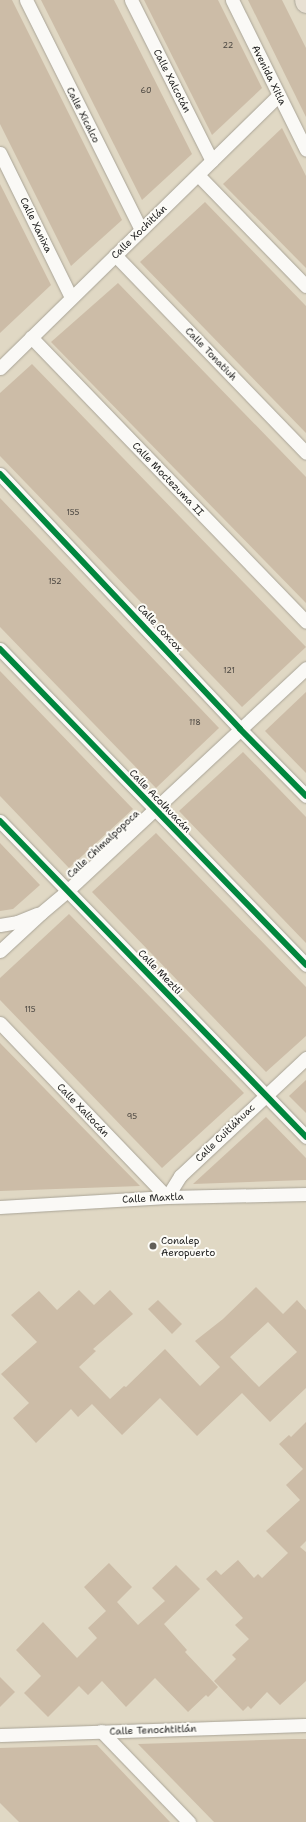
<!DOCTYPE html>
<meta charset="utf-8">
<style>
body{margin:0}
#map{position:relative;width:306px;height:1822px;overflow:hidden;background:#e0d8c4;font-family:"Shantell Sans",sans-serif}
div>[style]{position:absolute}
[style*='--x']{left:calc(var(--x)*1px);top:calc(var(--y)*1px);width:calc(var(--w)*1px);rotate:calc(var(--a)*1deg)}
.building>*{inset:0;background:#ccbca7}
.roads{filter:drop-shadow(0 0 1px #a9a497) drop-shadow(0 0 1px #a9a497)}
.minor>*{height:13px;margin:-6.5px;padding:0 6.5px;transform-origin:6.5px;border-radius:6.5px;background:#faf9f6}
.primary>*{height:20px;margin:-10px;padding:0 10px;transform-origin:10px;border-radius:10px;background:#e8e0d3}
.cycleway>*{height:6px;margin:-3px;padding:0 3px;transform-origin:3px;border-radius:3px;background:#00873e}
.dots>*{width:11px;height:11px;translate:-50% -50%;box-sizing:border-box;border:2px solid #fdfcf7;border-radius:50%}
span{translate:-50% -50%;white-space:nowrap;text-align:center;line-height:1.15;-webkit-text-stroke:4px #fdfcf7;paint-order:stroke}
.number-label{font-size:8px;color:#48443f}
.number-label span{-webkit-text-stroke-width:0}
.street-label{font-size:10px;color:#1c1c1c}
.poi-label{font-size:10px;color:#1c1c1c}
.left{translate:0 -50%;text-align:left}
</style>
<div id="map">
<div class="building">
<i style="clip-path:polygon(0 0,12px 0,122px 220px,71px 266px,0 124px)"></i>
<i style="clip-path:polygon(41px 0,114px 0,188px 146px,192px 154px,142px 200px)"></i>
<i style="clip-path:polygon(144px 0,218px 0,262px 88px,212px 135px)"></i>
<i style="clip-path:polygon(248px 0,282px 0,306px 48px,306px 117px)"></i>
<i style="clip-path:polygon(282px 128px,306px 176px,306px 268px,223px 184px)"></i>
<i style="clip-path:polygon(0 184px,51px 285px,0 333px)"></i>
<i style="clip-path:polygon(205px 202px,306px 306px,306px 433px,140px 262px)"></i>
<i style="clip-path:polygon(118px 283px,306px 477px,306px 603px,51px 342px)"></i>
<i style="clip-path:polygon(32px 364px,306px 647px,242px 707px,0 456px,0 393px)"></i>
<i style="clip-path:polygon(0 498px,219px 728px,156px 788px,0 627px)"></i>
<i style="clip-path:polygon(0 671px,133px 809px,69px 868px,0 796px)"></i>
<i style="clip-path:polygon(306px 692px,306px 773px,265px 731px)"></i>
<i style="clip-path:polygon(243px 752px,306px 817px,306px 943px,179px 811px)"></i>
<i style="clip-path:polygon(156px 833px,306px 987px,306px 1036px,266px 1072px,92px 892px)"></i>
<i style="clip-path:polygon(0 843px,40px 885px,13px 909px,0 911px)"></i>
<i style="clip-path:polygon(69px 914px,244px 1093px,162px 1168px,0 1000px,0 978px)"></i>
<i style="clip-path:polygon(0 1043px,91px 1136px,140px 1186px,0 1191px)"></i>
<i style="clip-path:polygon(306px 1080px,306px 1113px,289px 1096px)"></i>
<i style="clip-path:polygon(266px 1117px,306px 1158px,306px 1180px,193px 1184px)"></i>
<i style="clip-path:polygon(evenodd,256px 1287px,283px 1314px,297px 1300px,306px 1310px,306px 1388px,270px 1422px,242px 1393px,197px 1436px,160px 1398px,122px 1435px,92px 1404px,78px 1417px,71px 1409px,36px 1443px,13px 1418px,29px 1403px,1px 1374px,37px 1342px,11px 1315px,39px 1291px,57px 1310px,79px 1290px,94px 1305px,110px 1290px,133px 1314px,93px 1349px,96px 1351px,79px 1367px,110px 1399px,124px 1386px,126px 1387px,165px 1349px,200px 1386px,220px 1367px,195px 1341px,223px 1319px,256px 1287px,268px 1322px,297px 1352px,259px 1387px,230px 1357px,268px 1322px)"></i>
<i style="clip-path:polygon(158px 1300px,182px 1324px,172px 1334px,148px 1309px)"></i>
<i style="clip-path:polygon(306px 1422px,306px 1541px,300px 1547px,306px 1552px,306px 1681px,280px 1705px,267px 1692px,251px 1709px,248px 1706px,243px 1711px,214px 1681px,236px 1659px,232px 1655px,249px 1639px,235px 1625px,243px 1618px,206px 1579px,216px 1570px,221px 1575px,238px 1560px,254px 1578px,258px 1574px,262px 1578px,288px 1553px,266px 1531px,300px 1500px,286px 1485px,303px 1469px,279px 1444px,289px 1435px,291px 1437px)"></i>
<i style="clip-path:polygon(109px 1563px,132px 1587px,117px 1602px,138px 1625px,165px 1601px,152px 1588px,176px 1565px,200px 1589px,164px 1624px,187px 1650px,185px 1652px,218px 1687px,208px 1697px,206px 1695px,188px 1712px,155px 1678px,126px 1707px,102px 1681px,88px 1695px,79px 1686px,48px 1717px,24px 1693px,41px 1676px,16px 1650px,43px 1622px,77px 1658px,97px 1638px,88px 1628px,106px 1611px,84px 1587px)"></i>
<i style="clip-path:polygon(0 1677px,15px 1692px,0 1707px)"></i>
<i style="clip-path:polygon(293px 1739px,306px 1739px,306px 1822px,214px 1822px,138px 1744px)"></i>
<i style="clip-path:polygon(97px 1745px,170px 1822px,19px 1822px,0 1803px,0 1748px)"></i>
</div>
<div class="roads">
<div class="minor">
<i style="--x:26;--y:0;--w:257;--a:63.4"></i>
<i style="--x:131;--y:0;--w:180;--a:63.3"></i>
<i style="--x:232;--y:0;--w:167;--a:63.7"></i>
<i style="--x:0;--y:153;--w:161;--a:63.8"></i>
<i style="--x:198;--y:175;--w:155;--a:45.8"></i>
<i style="--x:115;--y:255;--w:275;--a:46"></i>
<i style="--x:31;--y:337;--w:396;--a:46"></i>
<i style="--x:0;--y:368;--w:390;--a:-44.4"></i>
<i style="--x:0;--y:474;--w:350;--a:46.7"></i>
<i style="--x:240;--y:729;--w:94;--a:45.4"></i>
<i style="--x:0;--y:649;--w:440;--a:45.9"></i>
<i style="--x:0;--y:821;--w:440;--a:45.9"></i>
<i style="--x:0;--y:925;--w:17;--a:-10"></i>
<i style="--x:17;--y:922;--w:22;--a:-22"></i>
<i style="--x:0;--y:951;--w:56;--a:-42.8"></i>
<i style="--x:41;--y:913;--w:34;--a:-40"></i>
<i style="--x:67;--y:891;--w:327;--a:-43"></i>
<i style="--x:0;--y:1023;--w:241;--a:46.2"></i>
<i style="--x:167;--y:1197;--w:25;--a:-58"></i>
<i style="--x:180;--y:1176;--w:173;--a:-43.1"></i>
<i style="--x:0;--y:1207;--w:167;--a:-3.4"></i>
<i style="--x:167;--y:1197;--w:139;--a:-1.2"></i>
<i style="--x:101;--y:1731;--w:127;--a:46"></i>
<i style="--x:0;--y:1735;--w:306;--a:-1.9"></i>
</div>
<div class="primary">
<i style="--x:305;--y:0;--w:3;--a:72"></i>
</div>
</div>
<div class="cycleway">
<i style="--x:0;--y:474;--w:350;--a:46.7"></i>
<i style="--x:240;--y:729;--w:94;--a:45.4"></i>
<i style="--x:0;--y:649;--w:440;--a:45.9"></i>
<i style="--x:0;--y:821;--w:440;--a:45.9"></i>
</div>
<div class="dots">
<i style="left:153px;top:1246px;background:#615e57"></i>
</div>
<div class="number-label">
<span style="left:228px;top:46px">22</span>
<span style="left:146px;top:91px">60</span>
<span style="left:73px;top:513px">155</span>
<span style="left:55px;top:582px">152</span>
<span style="left:229px;top:671px">121</span>
<span style="left:195px;top:723px">118</span>
<span style="left:30px;top:1010px">115</span>
<span style="left:132px;top:1117px">95</span>
</div>
<div class="street-label">
<span style="left:269px;top:75px;rotate:64deg">Avenida Xitla</span>
<span style="left:172px;top:81px;rotate:63deg">Calle Xalcotán</span>
<span style="left:83px;top:115px;rotate:63deg">Calle Xicalco</span>
<span style="left:36px;top:225px;rotate:64deg">Calle Xanixa</span>
<span style="left:139px;top:232px;rotate:-44deg">Calle Xochitlán</span>
<span style="left:211px;top:354px;rotate:46deg">Calle Tonatiuh</span>
<span style="left:168px;top:479px;rotate:46deg">Calle Moctezuma II</span>
<span style="left:160px;top:628px;rotate:47deg">Calle Coxcox</span>
<span style="left:160px;top:801px;rotate:46deg">Calle Acolhuacán</span>
<span style="left:103px;top:844px;rotate:-43deg">Calle Chimalpopoca</span>
<span style="left:160px;top:972px;rotate:46deg">Calle Meztli</span>
<span style="left:83px;top:1110px;rotate:46deg">Calle Xaltocán</span>
<span style="left:225px;top:1133px;rotate:-44deg">Calle Cuitláhuac</span>
<span style="left:153px;top:1198px;rotate:-3deg">Calle Maxtla</span>
<span style="left:153px;top:1730px;rotate:-2deg">Calle Tenochtitlán</span>
</div>
<div class="poi-label">
<span class="left" style="left:161px;top:1246px">Conalep<br>Aeropuerto</span>
</div>
</div>
